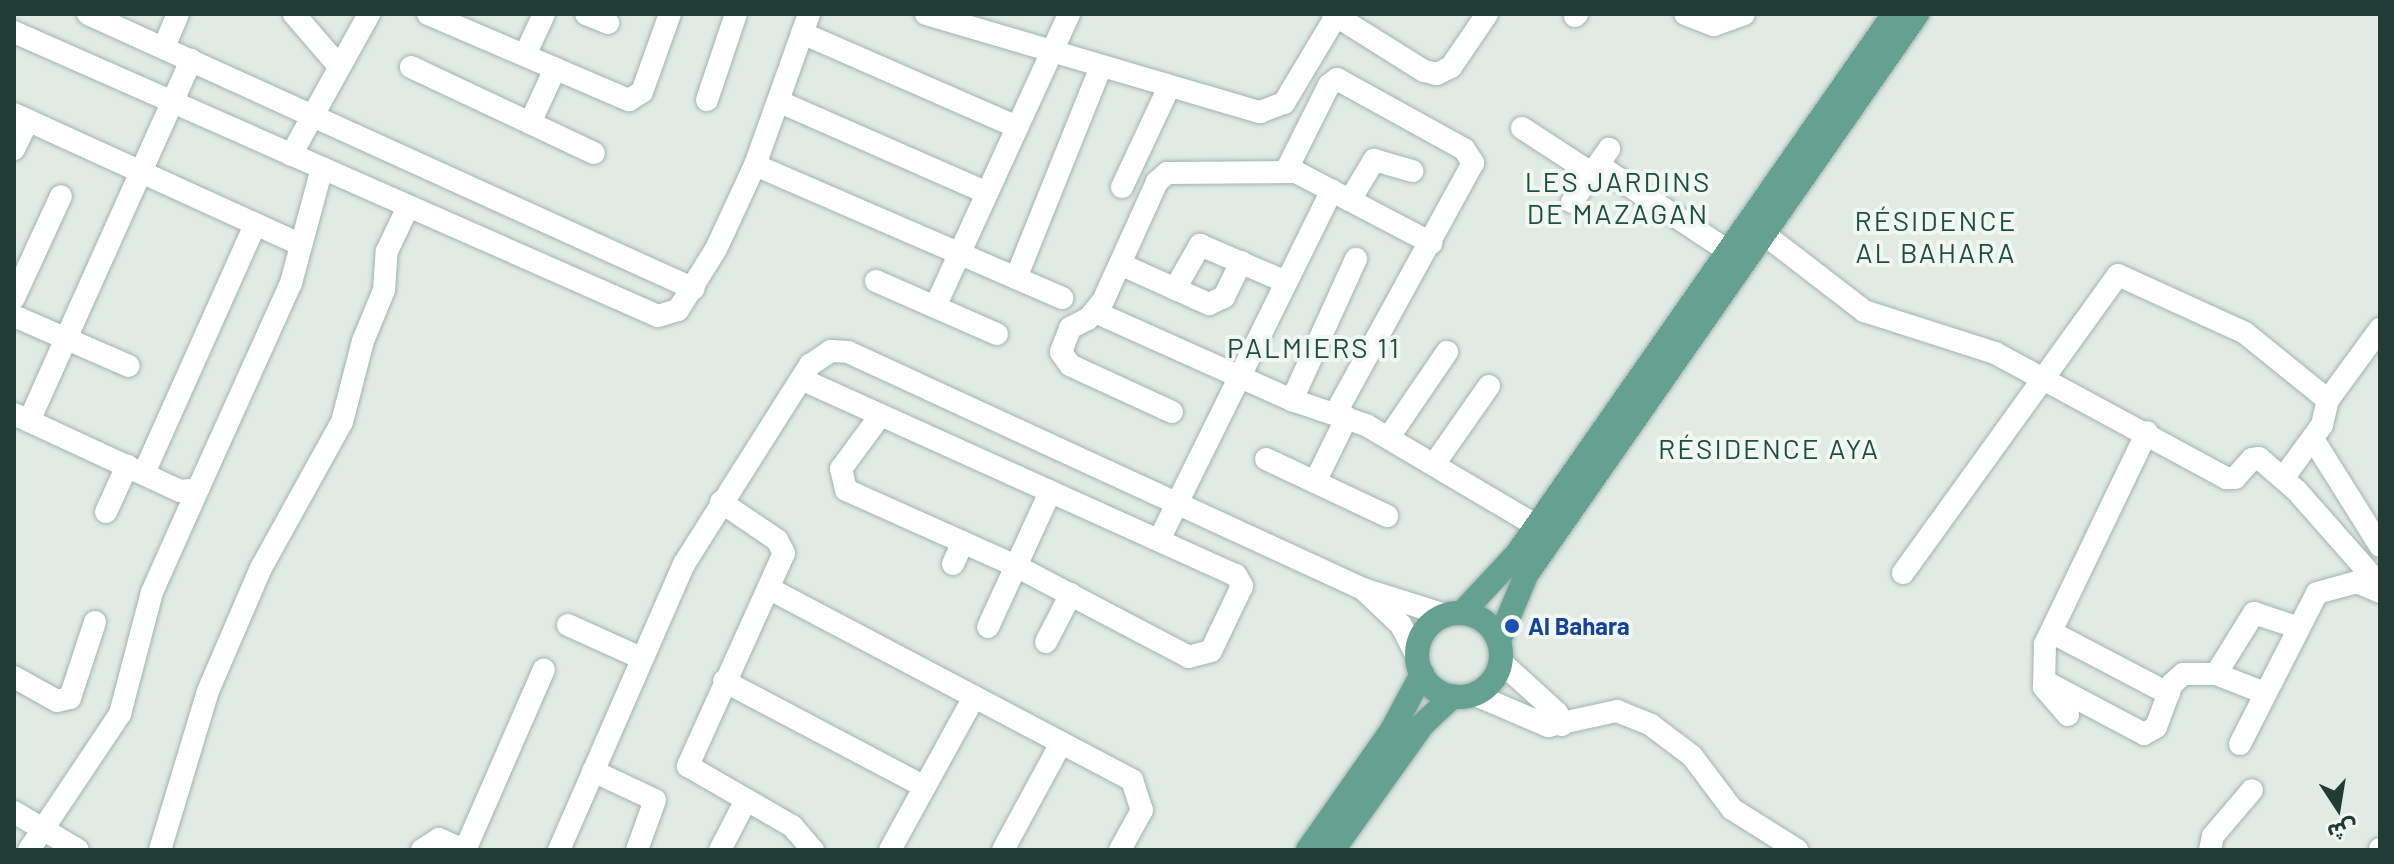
<!DOCTYPE html>
<meta charset="utf-8">
<style>
body{margin:0}
#map{position:relative;width:2394px;height:864px;overflow:hidden;background:#e0ebe6;font-family:Barlow,"Noto Sans Arabic",sans-serif}
div>[style]{position:absolute}
[style*='--x']{left:calc(var(--x)*1px);top:calc(var(--y)*1px);width:calc(var(--w)*1px);rotate:calc(var(--a)*1deg)}
.roads{filter:drop-shadow(0 0 2px #a3b3ad) drop-shadow(0 0 2px #a3b3ad)}
.minor>*{height:22px;margin:-11px;padding:0 11px;transform-origin:11px;border-radius:11px;background:#fff}
.major>*{height:24px;margin:-12px;padding:0 12px;transform-origin:12px;border-radius:12px;background:#65a190}
.major>.ring{margin:-12px;padding:0;box-sizing:content-box;background:none;border:24px solid #65a190;border-radius:50%}
.dots>*{width:22px;height:22px;translate:-50% -50%;box-sizing:border-box;border:4px solid #f1f8f4;border-radius:50%}
span{translate:-50% -50%;white-space:nowrap;text-align:center;line-height:1.15;-webkit-text-stroke:8px #f1f8f4;paint-order:stroke}
.transit-label{font-size:24px;color:#164399;font-weight:700}
.left{translate:0 -50%;text-align:left}
.quarter-label{font-size:28px;color:#1d4e40;letter-spacing:2px}
.frame{position:absolute;inset:0;border:16px solid #213c34;pointer-events:none}
.north{position:absolute;left:2298px;top:768px;width:80px;height:80px;-webkit-text-stroke:6px #f1f8f4;paint-order:stroke;rotate:168deg;font-size:22px;font-weight:700;line-height:32px;text-align:center;color:#213c34}
.north::after{content:'';display:block;margin:auto;width:28px;height:36px;background:#213c34;clip-path:polygon(50% 0,100% 100%,50% 72%,0 100%)}
</style>
<div id="map">
<div class="roads">
<div class="minor">
<i style="--x:88;--y:14;--w:665;--a:24.41"></i>
<i style="--x:294;--y:14;--w:66;--a:49.3"></i>
<i style="--x:428;--y:14;--w:219;--a:23.2"></i>
<i style="--x:629;--y:100;--w:15;--a:-32"></i>
<i style="--x:642;--y:92;--w:83;--a:-70.3"></i>
<i style="--x:586;--y:14;--w:24;--a:22"></i>
<i style="--x:926;--y:14;--w:348;--a:16.4"></i>
<i style="--x:1260;--y:112;--w:26;--a:-21"></i>
<i style="--x:1284;--y:103;--w:101;--a:-59.1"></i>
<i style="--x:1333;--y:14;--w:107;--a:32.1"></i>
<i style="--x:1424;--y:71;--w:13;--a:13"></i>
<i style="--x:1437;--y:74;--w:16;--a:-27"></i>
<i style="--x:1451;--y:67;--w:64;--a:-55.8"></i>
<i style="--x:1685;--y:14;--w:31;--a:21"></i>
<i style="--x:1714;--y:25;--w:32;--a:-20"></i>
<i style="--x:1575;--y:16;--w:3;--a:-45"></i>
<i style="--x:14;--y:32;--w:704;--a:23.8"></i>
<i style="--x:658;--y:316;--w:21;--a:-17"></i>
<i style="--x:678;--y:310;--w:72;--a:-58.1"></i>
<i style="--x:716;--y:249;--w:93;--a:-65.1"></i>
<i style="--x:755;--y:165;--w:160;--a:-70.3"></i>
<i style="--x:802;--y:33;--w:235;--a:23.6"></i>
<i style="--x:164;--y:47;--w:36;--a:-67"></i>
<i style="--x:525;--y:55;--w:45;--a:-65.1"></i>
<i style="--x:411;--y:67;--w:202;--a:25.2"></i>
<i style="--x:707;--y:100;--w:91;--a:-71.4"></i>
<i style="--x:780;--y:102;--w:226;--a:23.7"></i>
<i style="--x:14;--y:114;--w:315;--a:24.5"></i>
<i style="--x:530;--y:123;--w:60;--a:-65.2"></i>
<i style="--x:1522;--y:128;--w:82;--a:33.1"></i>
<i style="--x:14;--y:149;--w:32;--a:-64"></i>
<i style="--x:291;--y:155;--w:161;--a:-61"></i>
<i style="--x:755;--y:165;--w:335;--a:23.4"></i>
<i style="--x:1598;--y:165;--w:156;--a:33.5"></i>
<i style="--x:1286;--y:171;--w:96;--a:-63.4"></i>
<i style="--x:1329;--y:85;--w:10;--a:-37"></i>
<i style="--x:1337;--y:79;--w:145;--a:28.9"></i>
<i style="--x:1464;--y:149;--w:17;--a:57"></i>
<i style="--x:1473;--y:163;--w:286;--a:118.8"></i>
<i style="--x:1122;--y:187;--w:110;--a:-64.8"></i>
<i style="--x:1350;--y:200;--w:47;--a:-59"></i>
<i style="--x:1374;--y:160;--w:40;--a:16"></i>
<i style="--x:1572;--y:202;--w:65;--a:-55.1"></i>
<i style="--x:1764;--y:234;--w:126;--a:37.6"></i>
<i style="--x:1864;--y:311;--w:138;--a:17.8"></i>
<i style="--x:1995;--y:353;--w:263;--a:28.4"></i>
<i style="--x:2226;--y:478;--w:9;--a:0"></i>
<i style="--x:2235;--y:478;--w:25;--a:-48"></i>
<i style="--x:2252;--y:459;--w:7;--a:-8"></i>
<i style="--x:2259;--y:458;--w:50;--a:41"></i>
<i style="--x:2297;--y:491;--w:123;--a:48.6"></i>
<i style="--x:1120;--y:264;--w:98;--a:24.2"></i>
<i style="--x:1209;--y:304;--w:17;--a:-25"></i>
<i style="--x:1224;--y:297;--w:39;--a:-64"></i>
<i style="--x:1016;--y:278;--w:227;--a:-68.1"></i>
<i style="--x:876;--y:281;--w:132;--a:23.7"></i>
<i style="--x:1175;--y:289;--w:51;--a:-60.4"></i>
<i style="--x:1200;--y:245;--w:94;--a:23.3"></i>
<i style="--x:14;--y:298;--w:112;--a:-65.3"></i>
<i style="--x:935;--y:307;--w:322;--a:-65.4"></i>
<i style="--x:1095;--y:312;--w:216;--a:24.1"></i>
<i style="--x:1292;--y:400;--w:78;--a:18.7"></i>
<i style="--x:1366;--y:425;--w:199;--a:30.6"></i>
<i style="--x:14;--y:316;--w:125;--a:23.5"></i>
<i style="--x:801;--y:379;--w:477;--a:24.3"></i>
<i style="--x:1236;--y:575;--w:13;--a:61"></i>
<i style="--x:1242;--y:586;--w:72;--a:115.5"></i>
<i style="--x:1211;--y:651;--w:23;--a:165"></i>
<i style="--x:1189;--y:657;--w:195;--a:-152.3"></i>
<i style="--x:1016;--y:566;--w:186;--a:-155.9"></i>
<i style="--x:846;--y:490;--w:22;--a:-103"></i>
<i style="--x:841;--y:469;--w:66;--a:-53.7"></i>
<i style="--x:1292;--y:400;--w:155;--a:-65.6"></i>
<i style="--x:1172;--y:412;--w:112;--a:-155.3"></i>
<i style="--x:1070;--y:365;--w:16;--a:-125"></i>
<i style="--x:1061;--y:352;--w:26;--a:-69"></i>
<i style="--x:1070;--y:328;--w:20;--a:-27"></i>
<i style="--x:1088;--y:319;--w:23;--a:-50"></i>
<i style="--x:1103;--y:301;--w:131;--a:-65.6"></i>
<i style="--x:1157;--y:182;--w:13;--a:-42"></i>
<i style="--x:1167;--y:173;--w:129;--a:-0.4"></i>
<i style="--x:1296;--y:172;--w:153;--a:27.7"></i>
<i style="--x:14;--y:414;--w:183;--a:24.9"></i>
<i style="--x:180;--y:491;--w:18;--a:-6"></i>
<i style="--x:198;--y:489;--w:226;--a:-65.7"></i>
<i style="--x:291;--y:283;--w:119;--a:-74.9"></i>
<i style="--x:29;--y:421;--w:396;--a:-65.8"></i>
<i style="--x:1389;--y:437;--w:103;--a:-55.7"></i>
<i style="--x:2313;--y:439;--w:126;--a:57.9"></i>
<i style="--x:1266;--y:459;--w:134;--a:25.2"></i>
<i style="--x:1435;--y:463;--w:94;--a:-55"></i>
<i style="--x:144;--y:473;--w:272;--a:-65.9"></i>
<i style="--x:2284;--y:477;--w:64;--a:-53.8"></i>
<i style="--x:2322;--y:425;--w:26;--a:-77"></i>
<i style="--x:2328;--y:400;--w:88;--a:-53.8"></i>
<i style="--x:1315;--y:482;--w:72;--a:-63.8"></i>
<i style="--x:721;--y:502;--w:68;--a:34.2"></i>
<i style="--x:777;--y:540;--w:15;--a:62"></i>
<i style="--x:784;--y:553;--w:234;--a:114.3"></i>
<i style="--x:688;--y:766;--w:120;--a:30"></i>
<i style="--x:792;--y:826;--w:32;--a:49"></i>
<i style="--x:106;--y:512;--w:51;--a:-65.5"></i>
<i style="--x:1159;--y:540;--w:390;--a:-63.7"></i>
<i style="--x:953;--y:564;--w:24;--a:-66"></i>
<i style="--x:1903;--y:573;--w:367;--a:-54.2"></i>
<i style="--x:2118;--y:275;--w:140;--a:24.5"></i>
<i style="--x:2245;--y:333;--w:107;--a:38.9"></i>
<i style="--x:768;--y:588;--w:412;--a:27.8"></i>
<i style="--x:1132;--y:780;--w:32;--a:72"></i>
<i style="--x:1142;--y:810;--w:46;--a:118.8"></i>
<i style="--x:1363;--y:589;--w:52;--a:43.5"></i>
<i style="--x:1401;--y:625;--w:36;--a:63"></i>
<i style="--x:568;--y:625;--w:80;--a:24.3"></i>
<i style="--x:988;--y:627;--w:149;--a:-65.3"></i>
<i style="--x:2051;--y:632;--w:133;--a:27.7"></i>
<i style="--x:1046;--y:642;--w:54;--a:-62.5"></i>
<i style="--x:1501;--y:662;--w:76;--a:42.3"></i>
<i style="--x:1557;--y:713;--w:13;--a:67"></i>
<i style="--x:2216;--y:674;--w:72;--a:-58.1"></i>
<i style="--x:2254;--y:613;--w:47;--a:18.4"></i>
<i style="--x:14;--y:677;--w:49;--a:29.2"></i>
<i style="--x:57;--y:701;--w:13;--a:-13"></i>
<i style="--x:70;--y:698;--w:80;--a:-71.8"></i>
<i style="--x:724;--y:681;--w:227;--a:27.8"></i>
<i style="--x:2044;--y:681;--w:113;--a:27.9"></i>
<i style="--x:2144;--y:734;--w:14;--a:-30"></i>
<i style="--x:2156;--y:727;--w:46;--a:-69.6"></i>
<i style="--x:2172;--y:684;--w:15;--a:-42"></i>
<i style="--x:2183;--y:674;--w:33;--a:0"></i>
<i style="--x:2216;--y:674;--w:53;--a:21.2"></i>
<i style="--x:1473;--y:694;--w:82;--a:23.1"></i>
<i style="--x:1548;--y:726;--w:71;--a:-12.3"></i>
<i style="--x:1617;--y:711;--w:37;--a:22"></i>
<i style="--x:1651;--y:725;--w:51;--a:37.1"></i>
<i style="--x:1692;--y:756;--w:66;--a:53"></i>
<i style="--x:1732;--y:809;--w:77;--a:32.2"></i>
<i style="--x:2068;--y:715;--w:37;--a:-131"></i>
<i style="--x:2044;--y:687;--w:43;--a:-88.7"></i>
<i style="--x:2045;--y:644;--w:235;--a:-64.3"></i>
<i style="--x:2240;--y:744;--w:169;--a:-63"></i>
<i style="--x:2317;--y:593;--w:41;--a:-15.4"></i>
<i style="--x:2357;--y:582;--w:25;--a:23"></i>
<i style="--x:593;--y:771;--w:68;--a:25.1"></i>
<i style="--x:655;--y:800;--w:53;--a:109.8"></i>
<i style="--x:14;--y:812;--w:74;--a:30.7"></i>
<i style="--x:29;--y:850;--w:164;--a:-56.2"></i>
<i style="--x:120;--y:714;--w:126;--a:-75.3"></i>
<i style="--x:152;--y:592;--w:113;--a:-65.9"></i>
<i style="--x:160;--y:850;--w:166;--a:-73.2"></i>
<i style="--x:208;--y:691;--w:134;--a:-66.7"></i>
<i style="--x:261;--y:568;--w:167;--a:-61"></i>
<i style="--x:342;--y:422;--w:84;--a:-75.5"></i>
<i style="--x:363;--y:341;--w:55;--a:-67.6"></i>
<i style="--x:384;--y:290;--w:39;--a:-86"></i>
<i style="--x:387;--y:251;--w:49;--a:-64.5"></i>
<i style="--x:422;--y:850;--w:20;--a:-33"></i>
<i style="--x:439;--y:839;--w:27;--a:24"></i>
<i style="--x:465;--y:850;--w:197;--a:-66.4"></i>
<i style="--x:559;--y:850;--w:312;--a:-66.4"></i>
<i style="--x:684;--y:564;--w:236;--a:-57.7"></i>
<i style="--x:810;--y:365;--w:25;--a:-34"></i>
<i style="--x:831;--y:351;--w:17;--a:3"></i>
<i style="--x:848;--y:352;--w:567;--a:24.71"></i>
<i style="--x:1363;--y:589;--w:86;--a:17.6"></i>
<i style="--x:720;--y:850;--w:56;--a:-62.5"></i>
<i style="--x:890;--y:850;--w:175;--a:-61.2"></i>
<i style="--x:1003;--y:850;--w:122;--a:-61.5"></i>
<i style="--x:2210;--y:850;--w:14;--a:-78"></i>
<i style="--x:2213;--y:836;--w:60;--a:-49.7"></i>
<i style="--x:2380;--y:850;--w:1;--a:-90"></i>
</div>
<div class="major">
<i style="--x:1462;--y:613;--w:81;--a:-47"></i>
<i style="--x:1517;--y:554;--w:659;--a:-55.08"></i>
<i class="ring" style="left:1417px;top:613px;width:60px;height:60px"></i>
<i style="--x:1499;--y:640;--w:70;--a:-67.4"></i>
<i style="--x:1526;--y:575;--w:684;--a:-55.12"></i>
<i style="--x:1308;--y:850;--w:146;--a:-55"></i>
<i style="--x:1392;--y:730;--w:64;--a:-61.8"></i>
<i style="--x:1333;--y:850;--w:153;--a:-54.5"></i>
<i style="--x:1422;--y:725;--w:42;--a:-43.1"></i>
</div>
</div>
<div class="dots">
<i style="left:1512px;top:626px;background:#1a4fb4"></i>
</div>
<div class="transit-label">
<span class="left" style="left:1528px;top:626px">Al Bahara</span>
</div>
<div class="quarter-label">
<span style="left:1618px;top:197px">LES JARDINS<br>DE MAZAGAN</span>
<span style="left:1936px;top:236px">RÉSIDENCE<br>AL BAHARA</span>
<span style="left:1314px;top:347px">PALMIERS 11</span>
<span style="left:1769px;top:448px">RÉSIDENCE AYA</span>
</div>
<div class="frame"></div>
<div class="north">ش</div>
</div>
